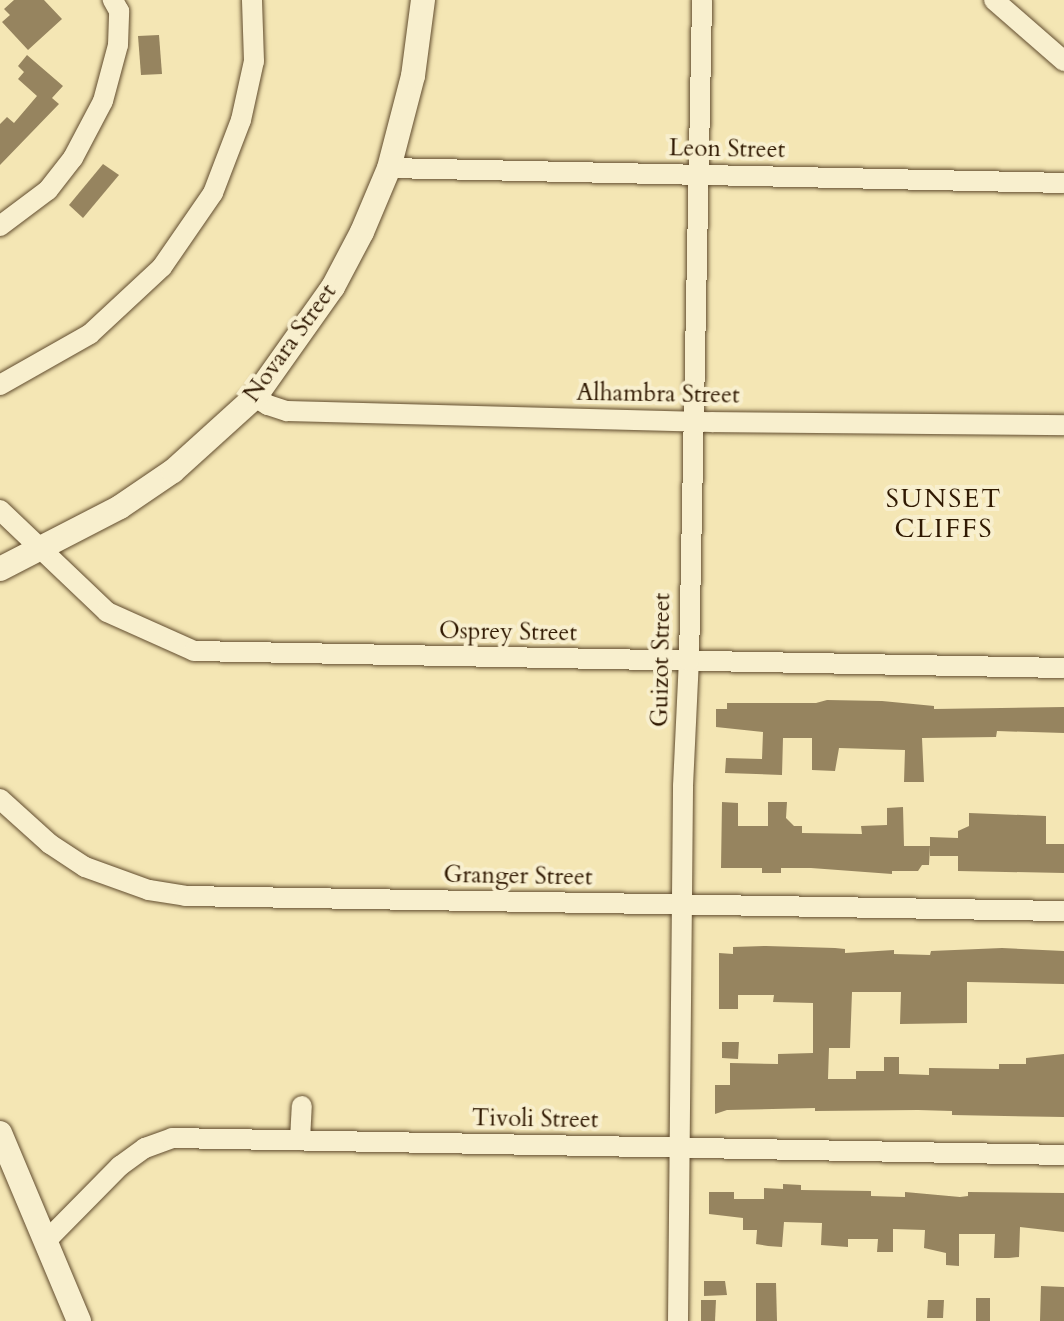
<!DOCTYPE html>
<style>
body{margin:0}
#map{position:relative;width:1064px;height:1321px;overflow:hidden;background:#f4e6b4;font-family:Cardo,serif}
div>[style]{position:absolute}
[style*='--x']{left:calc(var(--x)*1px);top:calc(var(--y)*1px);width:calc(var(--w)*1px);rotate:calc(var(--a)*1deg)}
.building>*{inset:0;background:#96845f}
.roads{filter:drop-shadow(0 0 2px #614c2e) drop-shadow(0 0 2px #614c2e)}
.minor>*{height:20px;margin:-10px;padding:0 10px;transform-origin:10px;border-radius:10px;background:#f8efce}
.tertiary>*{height:24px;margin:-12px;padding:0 12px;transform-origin:12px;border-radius:12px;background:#f8efce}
span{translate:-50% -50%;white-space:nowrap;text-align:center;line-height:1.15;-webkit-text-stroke:8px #f8efce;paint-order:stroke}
.street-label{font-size:24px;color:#301902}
.neighbourhood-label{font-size:26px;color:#301902;letter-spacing:2px}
</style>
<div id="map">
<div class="building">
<i style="clip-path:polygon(14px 0,44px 0,62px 19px,28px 50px,2px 22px,10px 15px,4px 9px)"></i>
<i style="clip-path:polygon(159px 35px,162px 74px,141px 75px,138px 36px)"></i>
<i style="clip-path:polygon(27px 55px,63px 86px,52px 98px,59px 104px,0 165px,0 124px,7px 117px,14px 123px,37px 96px,18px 79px,24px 72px,18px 66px)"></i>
<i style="clip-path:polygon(103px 164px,119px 175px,83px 218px,69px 205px)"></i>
<i style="clip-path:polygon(827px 700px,882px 701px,934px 706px,934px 709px,1064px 707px,1064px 733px,997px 731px,996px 737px,922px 738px,924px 782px,904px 782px,905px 750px,839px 748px,835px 771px,812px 770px,812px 738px,783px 738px,782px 775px,725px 773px,726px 758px,762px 759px,763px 732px,716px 727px,716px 709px,727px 709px,727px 703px,816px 703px)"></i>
<i style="clip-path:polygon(722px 802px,738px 803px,738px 826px,768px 826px,768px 802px,787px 802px,786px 818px,794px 826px,802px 826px,802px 833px,862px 834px,861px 826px,887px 825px,887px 808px,903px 807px,904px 846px,930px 846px,929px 865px,922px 865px,918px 871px,892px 871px,892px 874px,811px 868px,781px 868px,781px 873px,762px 873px,762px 868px,721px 868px)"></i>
<i style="clip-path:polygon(969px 813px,1046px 816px,1046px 844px,1064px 844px,1064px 873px,958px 871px,958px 856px,930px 856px,930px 837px,958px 838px,958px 831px,969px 826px)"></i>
<i style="clip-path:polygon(766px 946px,835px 948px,845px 949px,845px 953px,894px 950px,894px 954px,930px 955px,931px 951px,1002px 948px,1064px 951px,1064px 984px,967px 982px,967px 1023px,900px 1024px,901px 992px,852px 992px,850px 1048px,829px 1048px,828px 1079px,856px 1079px,856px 1071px,884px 1071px,884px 1057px,899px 1057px,899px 1074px,929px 1075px,929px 1068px,999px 1069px,999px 1064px,1026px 1064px,1026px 1058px,1064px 1054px,1064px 1117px,952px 1115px,952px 1111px,918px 1110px,815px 1111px,815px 1108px,727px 1110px,715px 1114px,715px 1085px,730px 1085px,730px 1063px,778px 1064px,778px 1054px,813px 1053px,813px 1003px,773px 1002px,774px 995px,738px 995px,738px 1009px,719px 1009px,719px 953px,733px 954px,733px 947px)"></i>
<i style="clip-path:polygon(722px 1042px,739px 1042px,738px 1059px,722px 1058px)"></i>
<i style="clip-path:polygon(783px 1184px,801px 1185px,801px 1190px,871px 1191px,871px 1196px,905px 1197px,905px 1192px,960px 1197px,968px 1196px,968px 1192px,1064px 1193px,1064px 1232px,1020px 1227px,1019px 1257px,1009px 1258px,994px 1258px,995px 1234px,959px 1234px,959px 1266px,946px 1265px,946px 1253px,924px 1248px,925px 1230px,893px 1229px,893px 1252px,877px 1252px,878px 1239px,848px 1239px,848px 1247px,821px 1245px,822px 1223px,784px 1222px,782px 1247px,768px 1246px,756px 1244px,757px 1230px,743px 1230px,743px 1218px,709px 1214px,709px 1192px,734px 1192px,734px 1199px,764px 1199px,764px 1188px,783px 1189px)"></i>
<i style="clip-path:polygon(704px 1281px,725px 1281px,727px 1295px,704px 1296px)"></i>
<i style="clip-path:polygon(756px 1283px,776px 1283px,777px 1321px,756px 1321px)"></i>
<i style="clip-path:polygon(1041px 1286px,1064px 1287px,1064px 1321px,1040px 1321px)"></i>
<i style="clip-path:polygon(976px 1298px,990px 1298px,990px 1321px,976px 1321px)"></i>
<i style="clip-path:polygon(701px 1300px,716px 1300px,715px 1321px,701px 1321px)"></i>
<i style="clip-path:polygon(928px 1300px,944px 1300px,943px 1318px,927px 1318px)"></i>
</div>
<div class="roads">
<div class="minor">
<i style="--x:994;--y:0;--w:93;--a:41.1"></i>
<i style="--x:389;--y:168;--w:675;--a:1.27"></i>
<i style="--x:0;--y:226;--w:60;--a:-36.9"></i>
<i style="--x:48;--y:190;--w:41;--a:-52"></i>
<i style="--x:73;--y:158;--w:64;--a:-62.2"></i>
<i style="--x:103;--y:101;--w:58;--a:-75"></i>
<i style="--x:118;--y:45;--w:34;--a:-88"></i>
<i style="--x:119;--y:11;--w:13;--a:-119"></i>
<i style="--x:0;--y:385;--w:103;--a:-29.5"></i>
<i style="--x:90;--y:334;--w:98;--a:-42.9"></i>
<i style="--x:162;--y:267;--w:90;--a:-55.4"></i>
<i style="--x:213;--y:193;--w:78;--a:-69"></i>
<i style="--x:241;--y:120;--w:60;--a:-77.6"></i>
<i style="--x:254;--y:61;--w:61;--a:-91.9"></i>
<i style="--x:255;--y:397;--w:15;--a:32"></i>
<i style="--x:268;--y:405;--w:20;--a:18"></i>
<i style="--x:287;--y:411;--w:425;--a:1.5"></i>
<i style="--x:712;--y:422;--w:352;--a:0.5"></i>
<i style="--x:0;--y:510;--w:148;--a:43.6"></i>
<i style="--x:107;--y:612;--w:95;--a:24.1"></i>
<i style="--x:194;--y:651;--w:870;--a:1.12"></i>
<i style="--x:0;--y:799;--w:67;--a:42"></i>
<i style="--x:50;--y:844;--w:42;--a:33.3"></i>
<i style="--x:85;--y:867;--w:68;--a:19.8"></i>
<i style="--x:149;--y:890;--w:36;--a:9"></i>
<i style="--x:185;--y:896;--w:879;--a:0.98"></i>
<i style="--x:300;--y:1140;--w:34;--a:-87"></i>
<i style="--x:45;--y:1242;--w:107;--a:-45.4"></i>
<i style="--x:120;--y:1166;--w:31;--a:-36"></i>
<i style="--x:145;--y:1148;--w:29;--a:-20"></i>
<i style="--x:172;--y:1138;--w:892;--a:1.09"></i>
<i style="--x:678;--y:1321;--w:535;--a:-89.46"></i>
<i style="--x:683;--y:786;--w:125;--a:-87.3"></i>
<i style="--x:689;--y:661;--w:661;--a:-88.87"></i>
</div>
<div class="tertiary">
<i style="--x:0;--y:569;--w:135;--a:-27.3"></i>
<i style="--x:120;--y:507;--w:64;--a:-34.2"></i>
<i style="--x:173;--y:471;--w:110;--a:-42.1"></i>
<i style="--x:255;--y:397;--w:135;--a:-54.7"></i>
<i style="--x:333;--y:287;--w:62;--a:-62.2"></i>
<i style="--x:362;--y:232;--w:69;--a:-67.1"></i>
<i style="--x:389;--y:168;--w:95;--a:-75.4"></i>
<i style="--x:413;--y:76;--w:77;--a:-82.5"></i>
<i style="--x:0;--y:1133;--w:204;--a:67.2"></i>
</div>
</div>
<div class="street-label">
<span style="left:727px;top:149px;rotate:1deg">Leon Street</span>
<span style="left:290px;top:343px;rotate:-54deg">Novara Street</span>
<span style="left:658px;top:394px;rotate:1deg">Alhambra Street</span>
<span style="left:508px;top:632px;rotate:1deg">Osprey Street</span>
<span style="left:661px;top:660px;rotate:-89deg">Guizot Street</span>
<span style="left:518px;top:876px;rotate:1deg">Granger Street</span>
<span style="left:535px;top:1119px;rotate:1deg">Tivoli Street</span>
</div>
<div class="neighbourhood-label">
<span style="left:944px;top:514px">SUNSET<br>CLIFFS</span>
</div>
</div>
